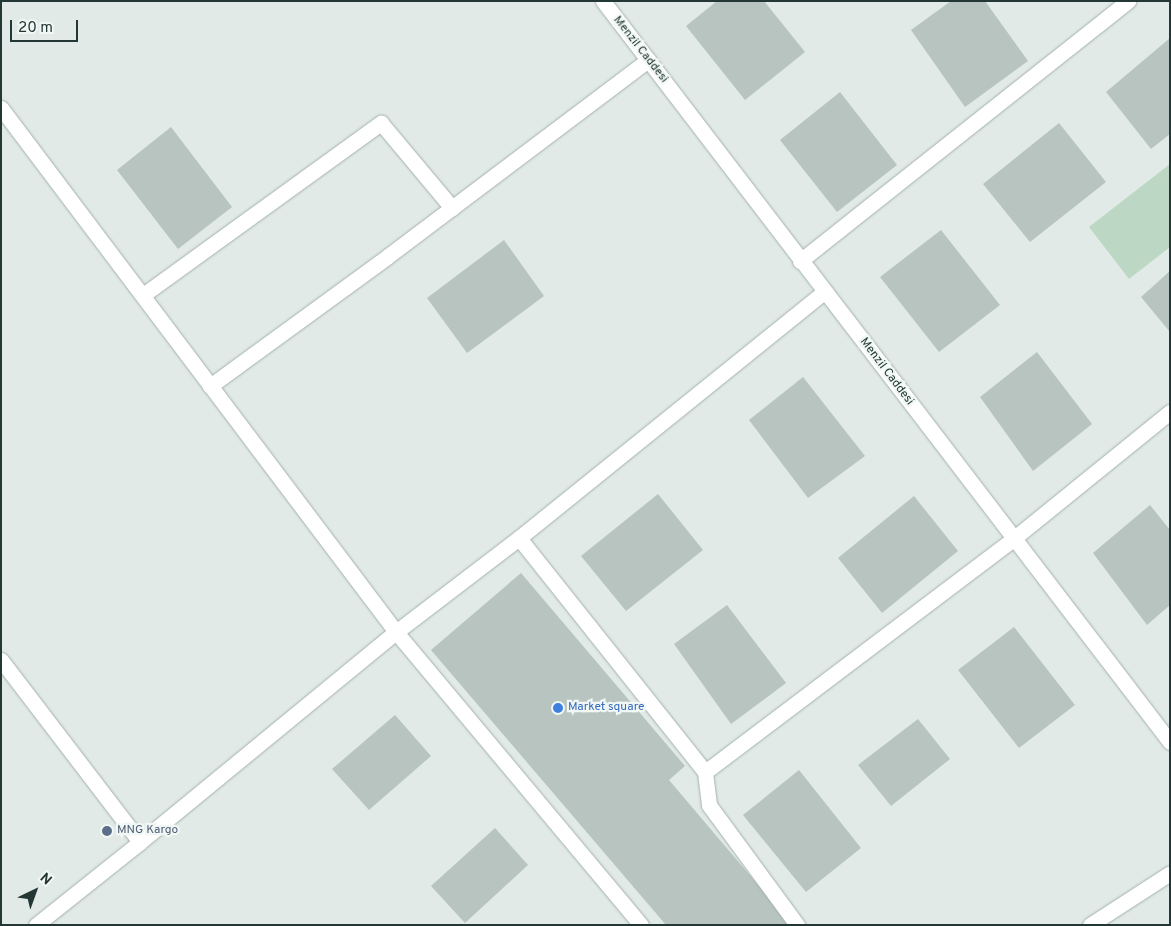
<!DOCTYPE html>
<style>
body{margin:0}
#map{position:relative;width:1171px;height:926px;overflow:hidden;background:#e1eae6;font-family:Overpass,sans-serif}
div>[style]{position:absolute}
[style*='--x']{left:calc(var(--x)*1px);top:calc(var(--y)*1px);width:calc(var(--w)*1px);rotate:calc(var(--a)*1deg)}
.green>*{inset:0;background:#bcd8c5}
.building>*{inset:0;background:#b7c4bf}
.roads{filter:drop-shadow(0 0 1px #a4b1ad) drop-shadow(0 0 1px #a4b1ad)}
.minor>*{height:15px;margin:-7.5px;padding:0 7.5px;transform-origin:7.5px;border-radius:7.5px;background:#fff}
.dots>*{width:14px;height:14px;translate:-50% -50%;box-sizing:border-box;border:2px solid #f1f7f4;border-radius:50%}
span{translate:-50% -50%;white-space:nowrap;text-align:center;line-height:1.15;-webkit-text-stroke:4.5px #f1f7f4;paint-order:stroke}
.street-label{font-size:12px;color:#233834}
.shop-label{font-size:12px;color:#366cbe}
.left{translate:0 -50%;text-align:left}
.service-label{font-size:12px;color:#4e5e75}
.frame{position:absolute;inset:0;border:2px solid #233834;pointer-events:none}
.north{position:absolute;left:10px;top:866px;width:50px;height:50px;-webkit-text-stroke:4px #f1f7f4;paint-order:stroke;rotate:42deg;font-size:14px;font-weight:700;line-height:20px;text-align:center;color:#233834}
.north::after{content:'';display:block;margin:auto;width:18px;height:22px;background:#233834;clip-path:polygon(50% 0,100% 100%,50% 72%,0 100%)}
.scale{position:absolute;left:10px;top:20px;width:68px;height:22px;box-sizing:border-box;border:2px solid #233834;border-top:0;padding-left:6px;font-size:15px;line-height:18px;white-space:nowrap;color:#233834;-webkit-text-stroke:4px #f1f7f4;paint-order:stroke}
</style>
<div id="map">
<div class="green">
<i style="clip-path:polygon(1170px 164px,1170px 247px,1129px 279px,1089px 227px)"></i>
</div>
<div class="building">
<i style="clip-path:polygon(717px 1px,764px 1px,805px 52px,745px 100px,686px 26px)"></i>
<i style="clip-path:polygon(951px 1px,985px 1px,1028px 61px,965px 107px,911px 30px)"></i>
<i style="clip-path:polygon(1170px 38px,1170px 134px,1151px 149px,1106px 92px)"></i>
<i style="clip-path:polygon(840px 92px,897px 165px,837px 212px,780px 140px)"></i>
<i style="clip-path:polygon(1059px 123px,1106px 182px,1030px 242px,983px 184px)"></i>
<i style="clip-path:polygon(171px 127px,232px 207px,178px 249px,117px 170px)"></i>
<i style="clip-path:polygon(941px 230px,1000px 305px,939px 352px,880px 277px)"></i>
<i style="clip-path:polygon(504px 240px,544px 296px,467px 353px,427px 298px)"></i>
<i style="clip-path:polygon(1170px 271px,1170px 332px,1141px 297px)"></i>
<i style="clip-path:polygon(1037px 352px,1092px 424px,1033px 471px,980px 397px)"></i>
<i style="clip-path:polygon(803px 377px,865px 456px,808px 498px,749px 420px)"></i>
<i style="clip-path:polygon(658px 494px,703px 550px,626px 611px,581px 556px)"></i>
<i style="clip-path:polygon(914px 496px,958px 551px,882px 613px,838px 558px)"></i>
<i style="clip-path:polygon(1150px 505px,1170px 530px,1170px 605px,1147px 625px,1093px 553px)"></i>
<i style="clip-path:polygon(521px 573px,685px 766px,669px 780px,792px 925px,666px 925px,431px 650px)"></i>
<i style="clip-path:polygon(727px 605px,786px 683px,731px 724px,674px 644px)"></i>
<i style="clip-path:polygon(1014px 627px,1075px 705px,1019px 748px,958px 670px)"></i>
<i style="clip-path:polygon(395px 715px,431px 756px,369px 810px,332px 769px)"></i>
<i style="clip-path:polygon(918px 719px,950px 759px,891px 806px,858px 765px)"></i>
<i style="clip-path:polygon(799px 770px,861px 848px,806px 892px,743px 815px)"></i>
<i style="clip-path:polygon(495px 828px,528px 865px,465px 923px,431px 886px)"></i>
</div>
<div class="roads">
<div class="minor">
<i style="--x:603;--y:1;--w:933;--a:52.58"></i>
<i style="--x:1;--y:108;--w:656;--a:52.99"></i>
<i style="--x:396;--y:632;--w:382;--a:50.1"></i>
<i style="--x:800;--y:261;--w:419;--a:-38.4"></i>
<i style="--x:143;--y:295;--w:294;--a:-35.9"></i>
<i style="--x:381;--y:123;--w:111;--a:50.1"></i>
<i style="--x:210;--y:386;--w:220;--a:-36.1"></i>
<i style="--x:388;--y:256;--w:326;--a:-37"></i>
<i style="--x:519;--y:538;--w:299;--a:51.5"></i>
<i style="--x:705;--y:772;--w:386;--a:-37.1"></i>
<i style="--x:1013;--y:539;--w:202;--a:-39"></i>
<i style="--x:1;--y:660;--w:229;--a:52.6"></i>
<i style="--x:705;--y:772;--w:33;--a:83"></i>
<i style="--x:709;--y:805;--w:149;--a:53.7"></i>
<i style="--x:36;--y:925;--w:133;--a:-38.6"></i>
<i style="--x:140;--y:842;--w:331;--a:-39.4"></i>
<i style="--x:396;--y:632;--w:155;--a:-37.4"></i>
<i style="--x:519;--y:538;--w:393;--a:-38.9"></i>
<i style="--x:1090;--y:925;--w:95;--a:-33"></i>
</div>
</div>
<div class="dots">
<i style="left:558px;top:708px;background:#3f7fe0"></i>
<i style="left:107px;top:831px;background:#5c6f8a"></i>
</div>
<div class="street-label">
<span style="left:640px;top:50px;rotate:52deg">Menzil Caddesi</span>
<span style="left:886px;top:372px;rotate:53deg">Menzil Caddesi</span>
</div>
<div class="shop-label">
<span class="left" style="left:568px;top:708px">Market square</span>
</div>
<div class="service-label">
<span class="left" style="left:117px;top:831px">MNG Kargo</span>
</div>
<div class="frame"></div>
<div class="north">N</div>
<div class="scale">20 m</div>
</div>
